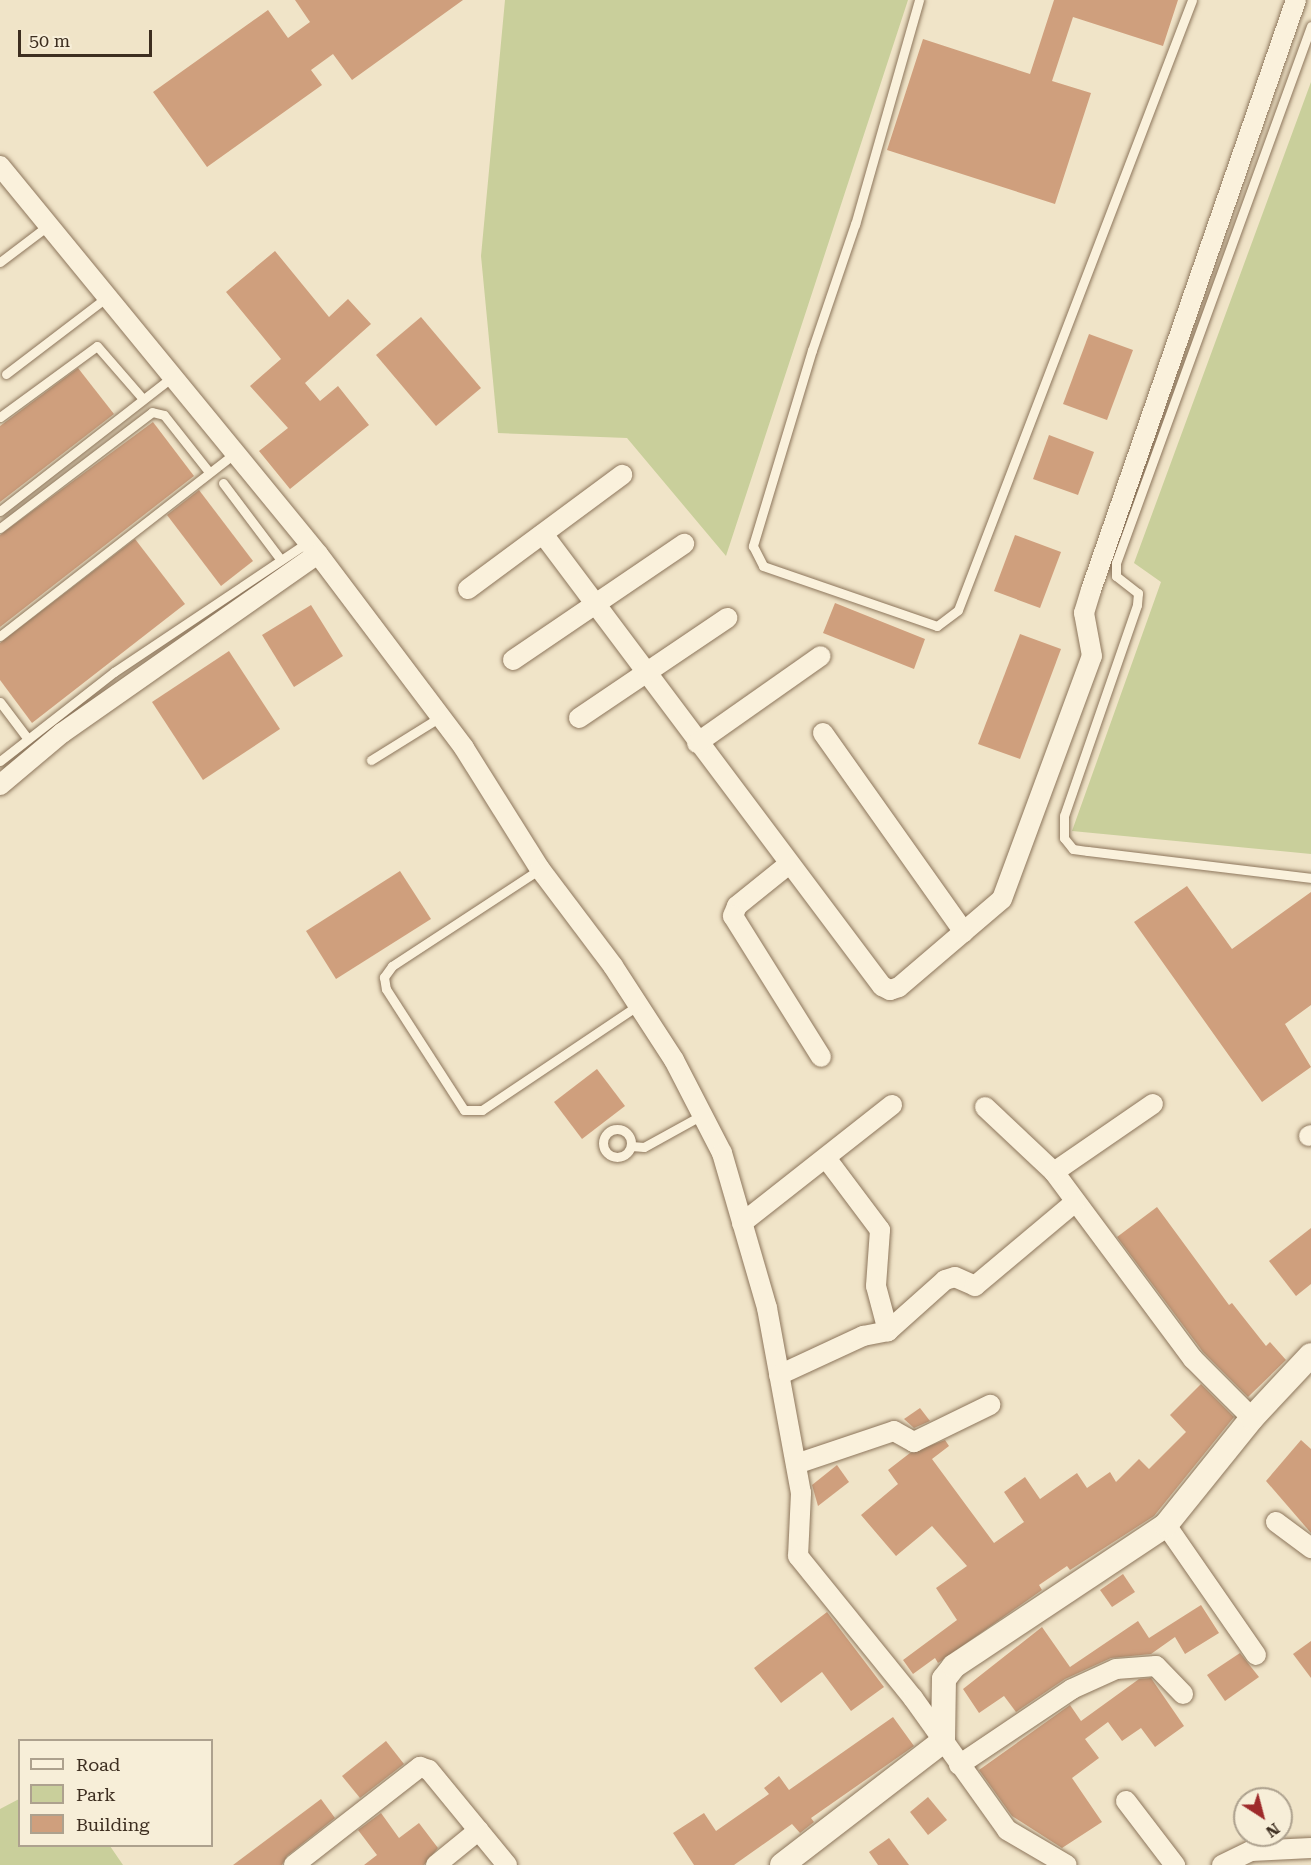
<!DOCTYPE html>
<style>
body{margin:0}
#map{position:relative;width:1311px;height:1865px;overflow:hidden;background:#f0e4c8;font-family:"Roboto Serif",serif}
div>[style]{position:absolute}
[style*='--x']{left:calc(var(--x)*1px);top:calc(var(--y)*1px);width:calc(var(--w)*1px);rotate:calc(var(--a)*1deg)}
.green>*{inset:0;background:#c9cf9b}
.building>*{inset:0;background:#cf9f7d}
.roads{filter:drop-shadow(0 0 2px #8d765c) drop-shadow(0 0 2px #8d765c)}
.service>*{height:9px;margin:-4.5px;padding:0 4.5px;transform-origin:4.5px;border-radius:4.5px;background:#faf1dc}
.service>.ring{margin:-4.5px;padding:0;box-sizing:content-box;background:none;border:9px solid #faf1dc;border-radius:50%}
.minor>*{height:20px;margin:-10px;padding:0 10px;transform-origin:10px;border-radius:10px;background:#faf1dc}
.tertiary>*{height:24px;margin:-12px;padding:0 12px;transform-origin:12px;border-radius:12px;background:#faf1dc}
span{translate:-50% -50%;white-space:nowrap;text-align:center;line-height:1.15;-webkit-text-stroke:6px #f7eed8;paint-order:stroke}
.legend{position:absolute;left:18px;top:1739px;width:195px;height:108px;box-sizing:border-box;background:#f7eed8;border:2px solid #ada18e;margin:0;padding:8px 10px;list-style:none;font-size:18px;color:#3d2e20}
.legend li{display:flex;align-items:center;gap:12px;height:30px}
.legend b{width:30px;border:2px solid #ada18e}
.north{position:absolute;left:1233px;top:1787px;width:60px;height:60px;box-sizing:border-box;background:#f7eed8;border:2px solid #ada18e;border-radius:50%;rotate:144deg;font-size:16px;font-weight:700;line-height:24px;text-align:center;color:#3d2e20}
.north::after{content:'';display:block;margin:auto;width:21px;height:27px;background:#9e2a2b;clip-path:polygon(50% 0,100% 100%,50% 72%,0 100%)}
.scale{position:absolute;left:18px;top:30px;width:134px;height:27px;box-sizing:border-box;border:3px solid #3d2e20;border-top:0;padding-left:8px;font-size:18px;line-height:21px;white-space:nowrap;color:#3d2e20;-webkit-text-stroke:4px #f7eed8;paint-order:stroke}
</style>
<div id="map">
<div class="green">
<i style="clip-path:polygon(505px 0,908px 0,726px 556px,627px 438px,498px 433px,481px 256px)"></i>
<i style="clip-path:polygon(1311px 82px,1311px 854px,1072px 831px,1161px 582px,1134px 563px)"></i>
<i style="clip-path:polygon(19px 1799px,20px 1846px,110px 1846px,123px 1865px,0 1865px,0 1809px)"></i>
</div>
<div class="building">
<i style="clip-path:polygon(295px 0,463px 0,352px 80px,333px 54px,311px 70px,322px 85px,207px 167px,153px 92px,268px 10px,288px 38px,310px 22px)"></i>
<i style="clip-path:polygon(1054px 0,1178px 0,1163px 46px,1073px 17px,1052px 81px,1091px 93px,1055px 204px,887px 150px,923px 39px,1030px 74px)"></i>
<i style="clip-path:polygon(275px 251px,329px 317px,348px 299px,371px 324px,305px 383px,320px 401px,338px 386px,369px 425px,290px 489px,259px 451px,288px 428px,250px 386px,281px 359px,226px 292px)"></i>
<i style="clip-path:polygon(421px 317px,481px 388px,436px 426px,376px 355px)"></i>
<i style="clip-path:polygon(1089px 334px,1133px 350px,1107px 420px,1063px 404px)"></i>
<i style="clip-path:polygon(78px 368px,114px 414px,0 502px,0 426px)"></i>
<i style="clip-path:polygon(153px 422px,194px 476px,0 627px,0 535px)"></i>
<i style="clip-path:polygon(1049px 435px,1094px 452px,1078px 495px,1033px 479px)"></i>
<i style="clip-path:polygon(199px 490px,253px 561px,221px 586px,167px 515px)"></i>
<i style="clip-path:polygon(1015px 535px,1061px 552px,1040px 608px,994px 591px)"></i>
<i style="clip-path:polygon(135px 539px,185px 604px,32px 723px,0 680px,0 643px)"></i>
<i style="clip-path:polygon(835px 603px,925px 639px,914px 669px,823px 633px)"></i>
<i style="clip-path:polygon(311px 605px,343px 656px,294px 687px,262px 635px)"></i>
<i style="clip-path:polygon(1020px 634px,1061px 649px,1020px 759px,978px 744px)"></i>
<i style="clip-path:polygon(229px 651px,280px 729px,203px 780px,152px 702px)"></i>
<i style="clip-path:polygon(400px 871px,431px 919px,336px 979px,306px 931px)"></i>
<i style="clip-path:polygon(1187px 886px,1232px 949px,1311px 892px,1311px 1005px,1285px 1024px,1311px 1067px,1262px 1102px,1134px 922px)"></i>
<i style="clip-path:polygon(597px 1069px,625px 1106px,582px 1139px,554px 1102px)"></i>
<i style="clip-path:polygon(1157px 1207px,1229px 1305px,1232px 1303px,1266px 1346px,1270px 1342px,1286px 1360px,1248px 1397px,1203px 1352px,1117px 1237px)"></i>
<i style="clip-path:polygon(1311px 1228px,1311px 1284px,1296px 1296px,1269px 1261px)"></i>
<i style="clip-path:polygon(1201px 1384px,1234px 1417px,1154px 1516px,1070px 1570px,1067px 1566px,1039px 1585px,1042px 1590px,938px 1663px,935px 1658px,913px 1674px,903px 1660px,957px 1620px,936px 1588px,967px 1566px,932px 1526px,896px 1556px,861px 1515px,898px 1484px,888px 1470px,910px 1453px,945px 1440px,949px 1446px,932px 1459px,994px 1543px,1024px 1522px,1004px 1492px,1025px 1477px,1040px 1499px,1077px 1473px,1087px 1488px,1110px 1472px,1116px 1482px,1139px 1459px,1149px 1469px,1186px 1432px,1170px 1415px)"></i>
<i style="clip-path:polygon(920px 1408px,930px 1421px,914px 1428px,904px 1419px)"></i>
<i style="clip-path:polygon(1301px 1440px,1311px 1449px,1311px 1533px,1266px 1481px)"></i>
<i style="clip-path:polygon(837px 1465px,849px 1482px,818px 1506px,812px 1485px)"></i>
<i style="clip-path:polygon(1123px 1574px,1135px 1592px,1112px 1607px,1100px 1590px)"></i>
<i style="clip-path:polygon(1201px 1605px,1219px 1633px,1185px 1654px,1175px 1637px,1151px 1654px,1111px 1658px,1065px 1679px,1016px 1712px,1004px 1696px,979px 1713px,963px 1689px,1042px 1627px,1070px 1667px,1138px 1621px,1149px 1638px)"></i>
<i style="clip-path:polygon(827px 1612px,884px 1687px,851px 1711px,822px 1672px,781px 1703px,754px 1668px)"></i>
<i style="clip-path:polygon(1311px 1641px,1311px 1678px,1293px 1654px)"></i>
<i style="clip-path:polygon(1240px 1653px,1259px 1677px,1225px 1701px,1207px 1675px)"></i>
<i style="clip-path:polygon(1151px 1678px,1184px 1726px,1155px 1747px,1141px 1728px,1122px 1741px,1108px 1722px,1085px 1739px,1099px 1758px,1072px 1778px,1102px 1822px,1062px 1848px,1012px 1816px,979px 1770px,1070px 1705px,1081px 1721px,1139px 1679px)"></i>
<i style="clip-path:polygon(893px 1717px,914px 1746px,811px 1818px,814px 1822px,800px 1833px,792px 1824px,734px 1865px,694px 1865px,673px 1833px,704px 1813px,716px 1831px,769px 1794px,764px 1788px,779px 1776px,789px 1790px)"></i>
<i style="clip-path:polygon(386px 1741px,404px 1764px,360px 1798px,342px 1776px)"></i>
<i style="clip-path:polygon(928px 1797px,947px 1820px,928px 1835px,910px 1812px)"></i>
<i style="clip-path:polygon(321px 1799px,335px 1818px,287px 1856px,282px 1865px,233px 1865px)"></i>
<i style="clip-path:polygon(381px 1813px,399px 1838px,419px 1823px,438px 1848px,424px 1865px,364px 1865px,377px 1855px,358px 1830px)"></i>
<i style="clip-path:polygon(889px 1838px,909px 1865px,878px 1865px,869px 1852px)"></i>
</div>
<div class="roads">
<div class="service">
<i style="--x:919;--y:0;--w:233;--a:105.9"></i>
<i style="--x:855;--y:224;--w:133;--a:108.8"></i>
<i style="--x:812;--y:350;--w:205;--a:106.8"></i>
<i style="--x:753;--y:546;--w:22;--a:63"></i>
<i style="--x:763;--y:566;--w:184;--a:19"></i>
<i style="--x:937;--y:626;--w:26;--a:-37"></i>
<i style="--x:958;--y:610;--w:653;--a:-69.01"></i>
<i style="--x:1311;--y:26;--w:571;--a:109.96"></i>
<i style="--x:1116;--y:563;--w:13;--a:90"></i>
<i style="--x:1116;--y:576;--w:28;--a:38"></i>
<i style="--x:1138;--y:593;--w:12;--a:95"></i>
<i style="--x:1137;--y:605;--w:223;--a:109.1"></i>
<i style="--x:1064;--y:816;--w:22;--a:90"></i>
<i style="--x:1064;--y:838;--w:14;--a:51"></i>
<i style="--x:1073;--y:849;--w:15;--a:8"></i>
<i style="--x:1088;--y:851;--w:225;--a:6.9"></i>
<i style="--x:0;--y:262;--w:61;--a:-37.1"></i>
<i style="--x:6;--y:374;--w:127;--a:-37.3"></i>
<i style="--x:0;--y:417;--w:120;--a:-36.2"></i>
<i style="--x:97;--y:346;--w:70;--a:49"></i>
<i style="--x:223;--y:483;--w:96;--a:53"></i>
<i style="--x:0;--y:511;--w:218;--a:-37.9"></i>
<i style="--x:0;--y:528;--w:191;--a:-37.3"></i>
<i style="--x:152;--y:412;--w:12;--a:14"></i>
<i style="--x:164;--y:415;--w:73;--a:51.7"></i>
<i style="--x:0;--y:636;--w:298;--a:-37.9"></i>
<i style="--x:0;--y:702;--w:46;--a:52.9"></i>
<i style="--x:371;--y:760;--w:81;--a:-31.9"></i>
<i style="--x:0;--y:761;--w:145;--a:-38"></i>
<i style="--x:114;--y:672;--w:234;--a:-33.8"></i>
<i style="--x:540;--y:869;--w:177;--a:146.8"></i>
<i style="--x:392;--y:966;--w:14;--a:126"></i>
<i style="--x:384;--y:977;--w:12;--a:81"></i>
<i style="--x:386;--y:989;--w:144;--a:57.2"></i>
<i style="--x:464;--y:1110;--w:18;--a:0"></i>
<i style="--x:482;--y:1110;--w:188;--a:-33.9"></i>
<i class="ring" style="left:603px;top:1129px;width:19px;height:19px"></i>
<i style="--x:631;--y:1146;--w:13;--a:4"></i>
<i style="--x:644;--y:1147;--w:66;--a:-28.9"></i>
</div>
<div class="minor">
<i style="--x:0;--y:166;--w:502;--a:50.66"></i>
<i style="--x:318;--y:554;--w:243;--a:53"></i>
<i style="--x:464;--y:748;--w:143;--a:57.9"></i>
<i style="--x:540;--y:869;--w:121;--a:53"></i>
<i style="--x:613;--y:966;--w:112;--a:57"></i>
<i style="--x:674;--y:1060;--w:105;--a:62.7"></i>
<i style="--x:722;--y:1153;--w:161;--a:73.8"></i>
<i style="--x:767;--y:1308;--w:188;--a:79.6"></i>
<i style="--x:801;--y:1493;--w:63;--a:92.7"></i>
<i style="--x:798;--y:1556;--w:183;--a:51"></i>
<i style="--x:913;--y:1698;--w:162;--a:54.5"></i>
<i style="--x:1007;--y:1830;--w:69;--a:30.3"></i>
<i style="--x:543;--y:534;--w:565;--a:53.13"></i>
<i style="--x:882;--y:986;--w:9;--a:27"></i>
<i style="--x:890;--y:990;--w:9;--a:-18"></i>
<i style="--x:899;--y:987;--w:135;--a:-40.5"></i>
<i style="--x:1002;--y:899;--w:259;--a:-69.7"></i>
<i style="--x:1092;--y:656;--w:44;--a:-100.5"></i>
<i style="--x:1084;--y:613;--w:24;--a:-73"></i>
<i style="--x:1091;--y:590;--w:625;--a:-70.84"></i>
<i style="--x:468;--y:589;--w:192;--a:-36.5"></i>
<i style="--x:513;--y:660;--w:207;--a:-34.2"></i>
<i style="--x:579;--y:718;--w:179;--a:-34"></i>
<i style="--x:823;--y:733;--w:244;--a:54.7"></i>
<i style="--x:697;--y:743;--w:151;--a:-35.1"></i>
<i style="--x:0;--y:785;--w:81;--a:-40"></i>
<i style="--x:62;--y:733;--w:312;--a:-35"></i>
<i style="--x:789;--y:864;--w:67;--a:141.1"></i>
<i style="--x:737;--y:906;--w:11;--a:112"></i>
<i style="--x:733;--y:916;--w:166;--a:58"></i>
<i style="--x:985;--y:1107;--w:95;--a:43.3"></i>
<i style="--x:1054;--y:1172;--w:233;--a:53.4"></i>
<i style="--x:1193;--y:1359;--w:83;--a:45"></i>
<i style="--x:1309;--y:1136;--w:2;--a:-27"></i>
<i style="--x:826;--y:1158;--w:90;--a:53.1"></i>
<i style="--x:880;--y:1230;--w:56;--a:94.1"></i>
<i style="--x:876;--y:1286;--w:47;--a:75.1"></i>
<i style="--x:1054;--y:1172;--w:120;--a:-34.5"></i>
<i style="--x:742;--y:1223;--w:191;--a:-38.2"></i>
<i style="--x:779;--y:1375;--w:93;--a:-24.9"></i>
<i style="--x:863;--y:1336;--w:25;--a:-11"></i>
<i style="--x:888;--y:1331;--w:76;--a:-41.8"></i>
<i style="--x:945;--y:1280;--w:10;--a:-17"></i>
<i style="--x:955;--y:1277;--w:22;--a:24"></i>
<i style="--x:975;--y:1286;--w:131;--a:-40"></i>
<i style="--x:796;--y:1464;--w:103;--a:-18.6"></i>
<i style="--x:894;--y:1431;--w:23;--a:29"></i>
<i style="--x:914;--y:1442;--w:85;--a:-26"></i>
<i style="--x:1276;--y:1522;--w:44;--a:36.6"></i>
<i style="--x:1166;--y:1525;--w:158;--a:55.3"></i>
<i style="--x:959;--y:1765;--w:136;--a:-33.9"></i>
<i style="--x:1072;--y:1689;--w:48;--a:-24.4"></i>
<i style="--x:1116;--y:1669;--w:40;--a:-4.3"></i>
<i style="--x:1156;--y:1666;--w:39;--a:46"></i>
<i style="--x:1126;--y:1801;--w:81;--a:52.6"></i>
<i style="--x:294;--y:1865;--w:160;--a:-37.9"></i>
<i style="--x:420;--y:1767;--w:9;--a:18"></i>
<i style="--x:429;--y:1770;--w:123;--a:50.6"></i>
<i style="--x:436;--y:1865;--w:55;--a:-39.1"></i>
<i style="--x:1222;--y:1865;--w:32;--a:-26"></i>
<i style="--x:1251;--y:1851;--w:60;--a:-2.9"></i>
</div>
<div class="tertiary">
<i style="--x:782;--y:1865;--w:203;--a:-37.6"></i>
<i style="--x:943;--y:1741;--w:62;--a:-89.1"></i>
<i style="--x:944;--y:1679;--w:16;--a:-52"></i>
<i style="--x:954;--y:1666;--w:255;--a:-33.6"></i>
<i style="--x:1166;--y:1525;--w:137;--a:-51.2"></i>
<i style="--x:1252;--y:1418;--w:86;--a:-46.9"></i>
</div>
</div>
<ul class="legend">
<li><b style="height:8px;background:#faf1dc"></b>Road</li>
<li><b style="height:16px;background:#c9cf9b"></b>Park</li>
<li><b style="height:16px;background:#cf9f7d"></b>Building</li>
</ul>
<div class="north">N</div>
<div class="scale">50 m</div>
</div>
